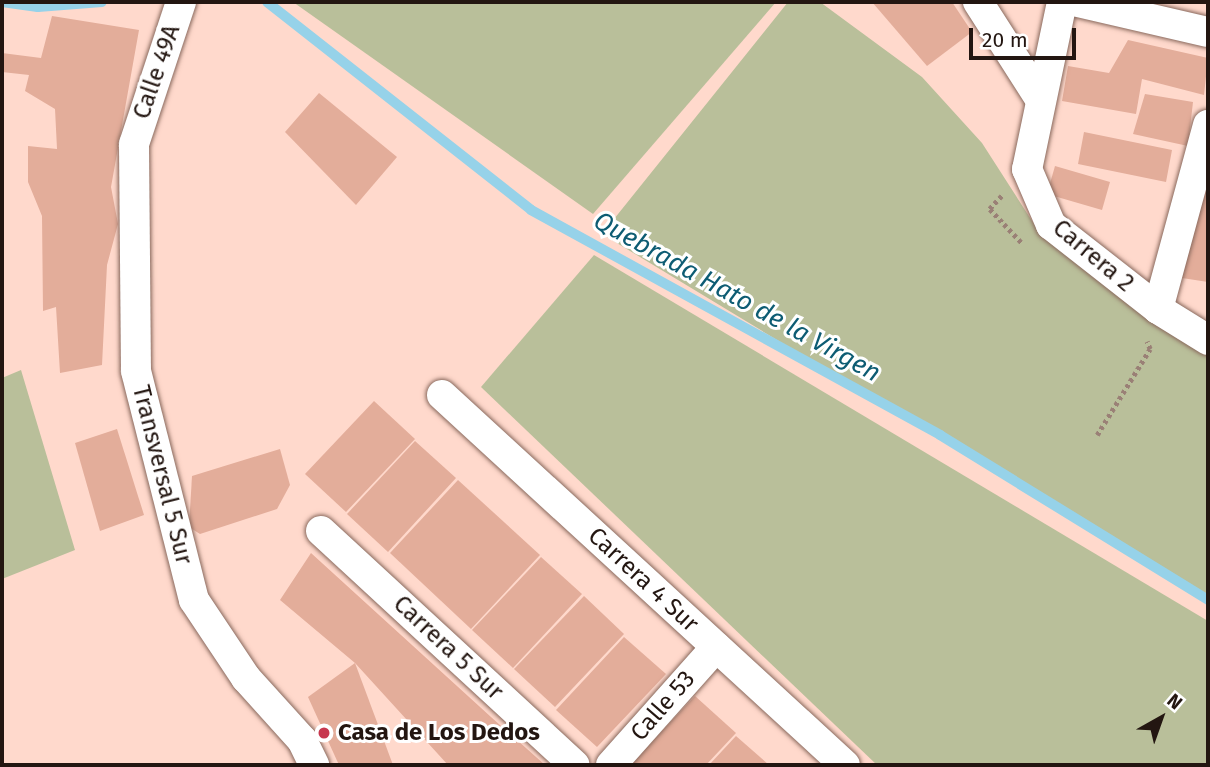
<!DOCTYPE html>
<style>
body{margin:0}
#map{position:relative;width:1210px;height:767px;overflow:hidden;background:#ffd9cc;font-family:"Fira Sans",sans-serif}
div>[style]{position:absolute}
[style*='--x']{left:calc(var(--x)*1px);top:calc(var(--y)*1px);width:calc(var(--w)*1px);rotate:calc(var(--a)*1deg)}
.green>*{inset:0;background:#b9bf9a}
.stream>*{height:10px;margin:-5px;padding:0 5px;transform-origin:5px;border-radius:5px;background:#96d2e9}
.building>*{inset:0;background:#e3ad9a}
.path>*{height:4.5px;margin-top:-2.25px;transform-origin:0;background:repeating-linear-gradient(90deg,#9a8076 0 3.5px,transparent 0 7px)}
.roads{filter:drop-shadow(0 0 2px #89695d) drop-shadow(0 0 2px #89695d)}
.street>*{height:30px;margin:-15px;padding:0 15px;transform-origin:15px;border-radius:15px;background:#fff}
.dots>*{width:19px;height:19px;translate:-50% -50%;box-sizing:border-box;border:4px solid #fff;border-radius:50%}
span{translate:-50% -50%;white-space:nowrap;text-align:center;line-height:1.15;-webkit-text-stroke:6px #fff;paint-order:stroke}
.street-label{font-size:24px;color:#231611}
.poi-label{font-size:24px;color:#231611;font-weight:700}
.left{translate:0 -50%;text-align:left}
.water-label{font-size:26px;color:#0d5c73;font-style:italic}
.frame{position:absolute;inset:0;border:4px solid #231611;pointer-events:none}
.north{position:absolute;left:1126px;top:683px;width:70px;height:70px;-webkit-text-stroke:5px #fff;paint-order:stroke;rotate:40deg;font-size:19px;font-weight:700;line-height:28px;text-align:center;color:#231611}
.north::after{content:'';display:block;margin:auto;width:24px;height:32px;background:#231611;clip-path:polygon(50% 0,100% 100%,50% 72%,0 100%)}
.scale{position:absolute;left:969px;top:28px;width:107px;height:32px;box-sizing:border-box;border:4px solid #231611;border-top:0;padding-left:9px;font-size:21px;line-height:24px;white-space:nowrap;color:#231611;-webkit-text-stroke:5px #fff;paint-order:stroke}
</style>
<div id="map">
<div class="green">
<i style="clip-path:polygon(293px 2px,776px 2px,593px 214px)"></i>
<i style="clip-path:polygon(788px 2px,820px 2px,922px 77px,982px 143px,1043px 238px,1208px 349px,1208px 601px,602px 234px)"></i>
<i style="clip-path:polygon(594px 255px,1208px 621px,1208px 765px,877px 765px,481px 387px)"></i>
<i style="clip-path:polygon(21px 370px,75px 550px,2px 579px,2px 378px)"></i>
</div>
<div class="stream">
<i style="--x:2;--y:2;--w:36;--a:8"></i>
<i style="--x:38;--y:7;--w:64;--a:-4.5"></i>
<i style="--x:267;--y:2;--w:336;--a:38.2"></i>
<i style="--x:531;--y:210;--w:467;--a:28.8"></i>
<i style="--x:940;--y:435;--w:315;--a:31.6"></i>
</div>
<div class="building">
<i style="clip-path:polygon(872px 2px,952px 2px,972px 32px,927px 66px)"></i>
<i style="clip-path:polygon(52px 16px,139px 30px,111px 187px,118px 224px,107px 265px,102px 365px,60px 373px,56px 307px,43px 311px,42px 216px,28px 182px,28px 146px,57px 149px,55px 109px,25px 91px,29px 75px,2px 72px,2px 53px,41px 58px)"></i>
<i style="clip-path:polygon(1128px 40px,1208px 58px,1204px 95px,1142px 79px,1136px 114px,1062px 101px,1068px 66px,1109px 73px)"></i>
<i style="clip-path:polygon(319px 93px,397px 157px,356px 205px,285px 132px)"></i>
<i style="clip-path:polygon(1145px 94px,1193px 102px,1188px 146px,1133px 134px)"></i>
<i style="clip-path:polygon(1084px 132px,1172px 150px,1166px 182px,1078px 164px)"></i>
<i style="clip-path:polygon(1055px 166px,1110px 182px,1102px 210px,1047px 194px)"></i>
<i style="clip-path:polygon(1208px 168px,1208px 282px,1182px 278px)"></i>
<i style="clip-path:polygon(374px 401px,415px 439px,346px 512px,305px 474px)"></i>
<i style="clip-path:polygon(117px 429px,144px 515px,100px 531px,75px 443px)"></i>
<i style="clip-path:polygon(415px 441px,456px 478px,388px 552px,347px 514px)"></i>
<i style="clip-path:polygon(280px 449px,290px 485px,277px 509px,200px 534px,189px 527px,192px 476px)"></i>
<i style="clip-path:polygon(458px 480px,540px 555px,471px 629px,390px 553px)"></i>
<i style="clip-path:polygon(311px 553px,491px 717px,545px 765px,448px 765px,355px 663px,280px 600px)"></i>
<i style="clip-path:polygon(541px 557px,582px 594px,513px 668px,472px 630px)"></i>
<i style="clip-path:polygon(584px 596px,624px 634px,555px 707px,514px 669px)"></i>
<i style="clip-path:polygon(624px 637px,666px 674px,597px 747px,556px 710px)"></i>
<i style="clip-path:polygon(355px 663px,393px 765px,339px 765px,308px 697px)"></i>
<i style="clip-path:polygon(695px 696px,736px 733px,706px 765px,630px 765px)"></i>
<i style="clip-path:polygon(736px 736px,769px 765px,709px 765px)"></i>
</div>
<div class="path">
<i style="--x:1002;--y:196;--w:18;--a:133"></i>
<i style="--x:990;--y:209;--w:47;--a:46.7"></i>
<i style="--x:1097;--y:435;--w:101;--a:-58.4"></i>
<i style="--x:1150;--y:349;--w:8;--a:-113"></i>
</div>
<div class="roads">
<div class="street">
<i style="--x:181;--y:2;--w:150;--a:108.3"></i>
<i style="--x:134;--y:144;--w:227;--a:89.5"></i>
<i style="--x:136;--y:371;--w:236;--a:75.8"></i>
<i style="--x:194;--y:600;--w:94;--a:56.3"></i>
<i style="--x:246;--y:678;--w:84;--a:47.9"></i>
<i style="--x:302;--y:740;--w:28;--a:64"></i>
<i style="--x:978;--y:2;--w:115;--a:57.4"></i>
<i style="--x:1062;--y:2;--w:171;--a:101.8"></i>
<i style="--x:1027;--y:169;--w:61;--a:66.8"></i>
<i style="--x:1051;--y:225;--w:136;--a:38.1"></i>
<i style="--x:1158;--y:309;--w:59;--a:31.8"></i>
<i style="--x:1078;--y:2;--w:133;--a:13"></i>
<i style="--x:1158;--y:309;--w:191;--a:-74.8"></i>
<i style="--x:442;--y:395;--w:547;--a:42.56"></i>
<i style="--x:321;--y:531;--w:345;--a:42.7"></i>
<i style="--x:611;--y:765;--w:158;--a:-48.3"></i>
</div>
</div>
<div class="dots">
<i style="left:324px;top:733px;background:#c7374e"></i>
</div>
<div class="street-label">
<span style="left:157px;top:72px;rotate:-71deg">Calle 49A</span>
<span style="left:1093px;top:256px;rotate:40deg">Carrera 2</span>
<span style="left:162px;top:475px;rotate:76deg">Transversal 5 Sur</span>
<span style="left:643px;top:580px;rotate:43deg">Carrera 4 Sur</span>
<span style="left:448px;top:648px;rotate:43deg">Carrera 5 Sur</span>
<span style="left:663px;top:706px;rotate:-49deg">Calle 53</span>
</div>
<div class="poi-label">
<span class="left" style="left:338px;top:733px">Casa de Los Dedos</span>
</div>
<div class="water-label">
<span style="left:737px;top:297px;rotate:29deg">Quebrada Hato de la Virgen</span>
</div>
<div class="frame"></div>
<div class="north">N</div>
<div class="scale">20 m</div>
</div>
